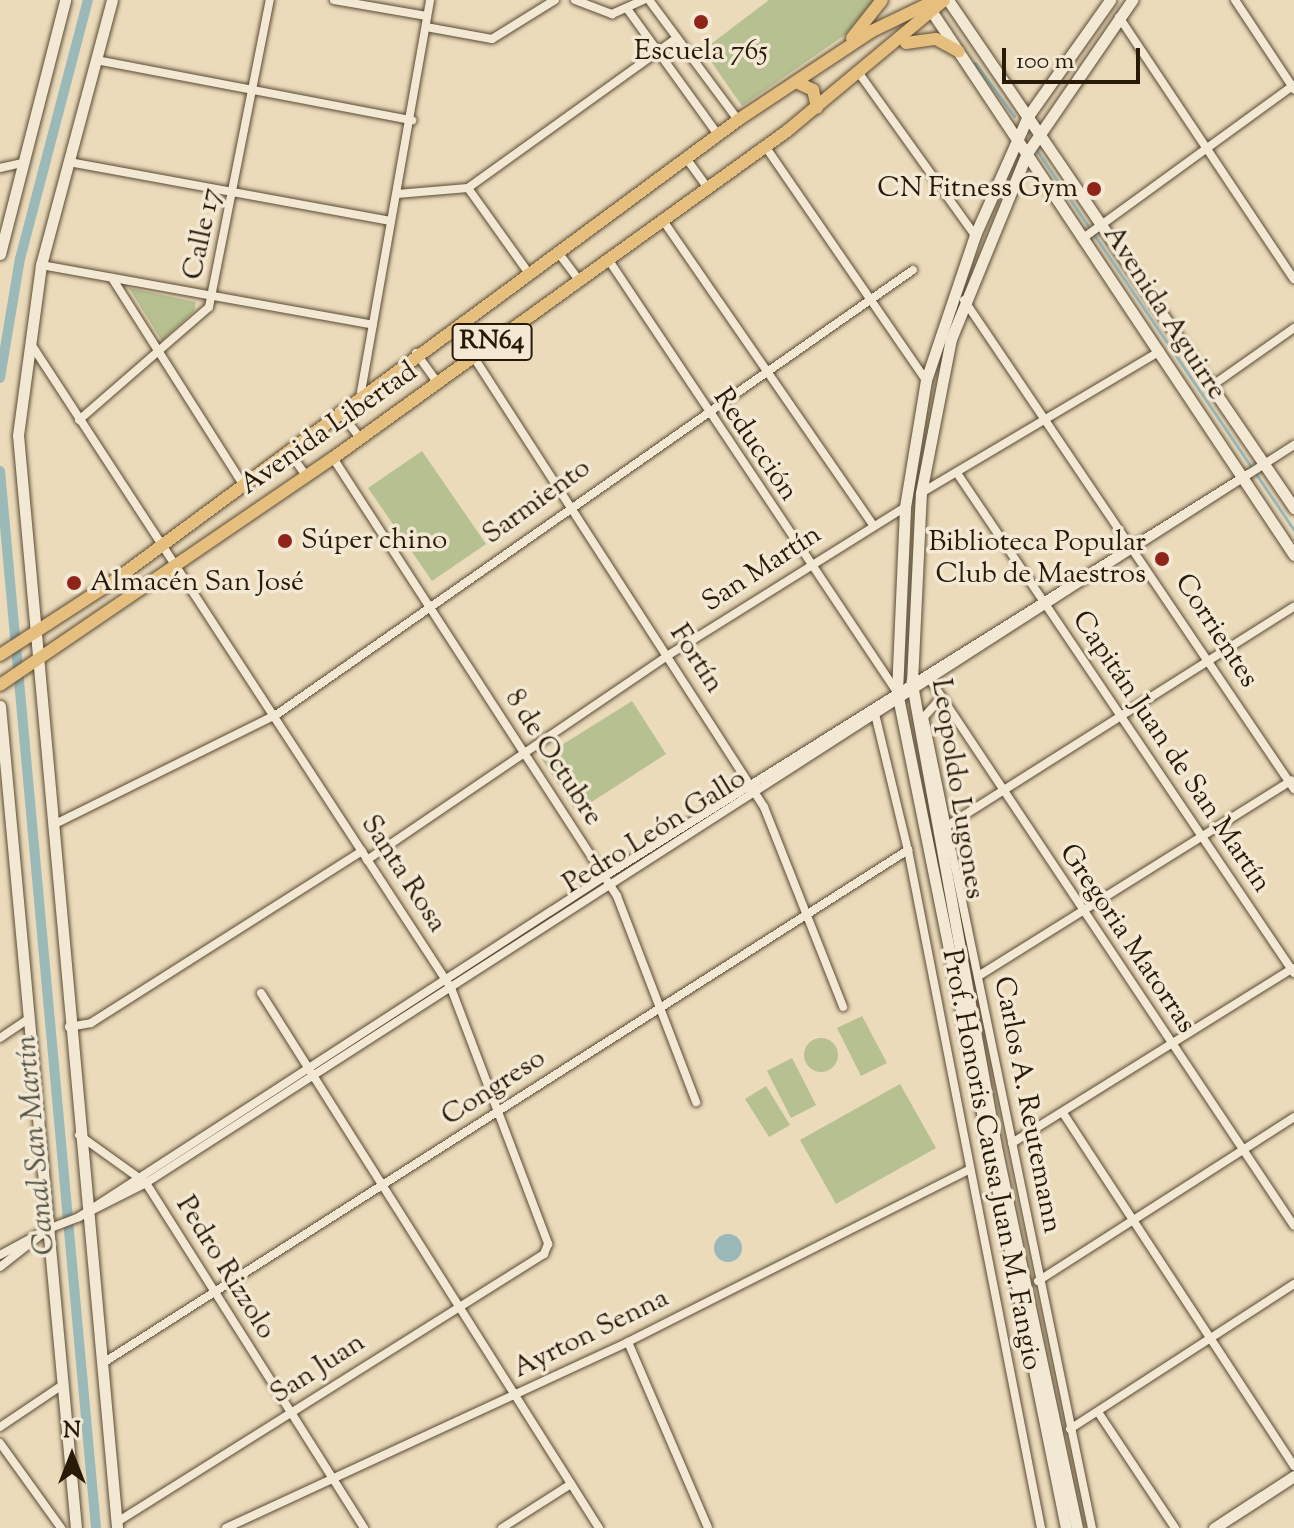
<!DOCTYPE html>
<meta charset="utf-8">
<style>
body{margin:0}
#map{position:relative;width:1294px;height:1528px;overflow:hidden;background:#ebdbbb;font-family:"Sorts Mill Goudy",serif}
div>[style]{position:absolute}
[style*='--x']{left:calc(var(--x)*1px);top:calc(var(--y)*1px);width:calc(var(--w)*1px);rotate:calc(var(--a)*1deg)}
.green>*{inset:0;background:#b7c090}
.round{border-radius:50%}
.water>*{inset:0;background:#9bb9b9}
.stream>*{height:3px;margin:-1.5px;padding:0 1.5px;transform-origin:1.5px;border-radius:1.5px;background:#9bb9b9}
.canal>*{height:10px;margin:-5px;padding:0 5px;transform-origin:5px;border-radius:5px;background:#9bb9b9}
.roads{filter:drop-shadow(0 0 2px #5a4a35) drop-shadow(0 0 2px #5a4a35)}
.street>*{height:8px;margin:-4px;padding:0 4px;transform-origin:4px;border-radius:4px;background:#f2e8d3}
.secondary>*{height:11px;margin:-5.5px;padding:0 5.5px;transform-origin:5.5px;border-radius:5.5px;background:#f2e8d3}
.primary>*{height:12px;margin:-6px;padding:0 6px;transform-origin:6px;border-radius:6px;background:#e6be7e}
.dots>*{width:22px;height:22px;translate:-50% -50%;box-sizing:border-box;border:4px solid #f2e8d3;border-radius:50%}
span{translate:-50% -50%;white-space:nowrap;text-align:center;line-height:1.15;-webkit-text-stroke:7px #f2e8d3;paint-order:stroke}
.shield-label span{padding:2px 6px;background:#f2e8d3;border:2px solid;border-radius:6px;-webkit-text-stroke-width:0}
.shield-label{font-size:26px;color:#291a08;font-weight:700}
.poi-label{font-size:28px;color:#291a08}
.right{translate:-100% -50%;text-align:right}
.left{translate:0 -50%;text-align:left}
.street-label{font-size:28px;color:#291a08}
.water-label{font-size:30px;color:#515246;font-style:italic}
.north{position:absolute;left:32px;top:1416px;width:80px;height:80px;-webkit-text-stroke:6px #f2e8d3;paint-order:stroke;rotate:0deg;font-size:22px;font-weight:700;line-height:32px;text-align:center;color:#291a08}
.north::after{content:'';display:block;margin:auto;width:28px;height:36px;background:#291a08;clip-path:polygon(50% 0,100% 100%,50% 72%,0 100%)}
.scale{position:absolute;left:1002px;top:48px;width:138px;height:36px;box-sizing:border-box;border:4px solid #291a08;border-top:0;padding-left:10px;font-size:24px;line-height:28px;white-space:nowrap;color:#291a08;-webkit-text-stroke:6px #f2e8d3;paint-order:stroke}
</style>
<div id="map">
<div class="green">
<i style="clip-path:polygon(769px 0,874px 0,845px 35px,742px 106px,703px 50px)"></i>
<i style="clip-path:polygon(129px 288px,196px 302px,194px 311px,162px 341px)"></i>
<i style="clip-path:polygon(422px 451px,486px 544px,432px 581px,368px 488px)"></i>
<i style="clip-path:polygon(632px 701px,666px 754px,576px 812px,541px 758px)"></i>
<i style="clip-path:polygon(862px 1016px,887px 1063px,861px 1076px,837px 1028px)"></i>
<i class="round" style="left:804px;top:1038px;width:34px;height:34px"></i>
<i style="clip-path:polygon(792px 1058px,816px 1105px,791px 1118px,767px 1071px)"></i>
<i style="clip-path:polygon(900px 1084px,936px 1148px,836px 1204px,800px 1140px)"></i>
<i style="clip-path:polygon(766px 1086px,790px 1125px,769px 1137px,745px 1099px)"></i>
</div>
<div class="water">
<i class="round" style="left:714px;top:1234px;width:28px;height:28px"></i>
</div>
<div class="stream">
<i style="--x:975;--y:63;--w:66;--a:53.7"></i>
<i style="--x:1036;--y:149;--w:460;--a:55.9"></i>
</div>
<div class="canal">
<i style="--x:0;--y:378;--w:121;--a:-80.5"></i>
<i style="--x:20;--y:259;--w:268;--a:-75.3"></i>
<i style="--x:0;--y:471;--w:1061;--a:84.81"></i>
</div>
<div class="roads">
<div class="street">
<i style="--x:334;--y:0;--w:94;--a:9.8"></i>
<i style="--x:575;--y:0;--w:40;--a:21"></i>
<i style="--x:612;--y:14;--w:34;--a:-24"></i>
<i style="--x:649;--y:0;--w:149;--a:53.4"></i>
<i style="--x:1235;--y:0;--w:107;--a:56.5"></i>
<i style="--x:628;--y:10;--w:154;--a:54.2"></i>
<i style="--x:1119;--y:17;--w:315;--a:56.3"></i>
<i style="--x:426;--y:27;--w:67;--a:10.3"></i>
<i style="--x:492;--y:39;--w:74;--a:-31.8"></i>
<i style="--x:96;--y:60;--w:322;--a:10.8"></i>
<i style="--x:861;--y:76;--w:196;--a:54.4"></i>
<i style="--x:765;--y:146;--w:284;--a:55.5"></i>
<i style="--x:686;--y:158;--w:36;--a:54"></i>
<i style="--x:69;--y:162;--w:327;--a:10.4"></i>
<i style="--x:0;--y:168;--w:22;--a:-13"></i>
<i style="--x:468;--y:188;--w:103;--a:54.5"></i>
<i style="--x:397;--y:194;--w:71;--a:-4.8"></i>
<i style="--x:468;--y:188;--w:257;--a:-35.7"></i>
<i style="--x:662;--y:219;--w:372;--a:55.4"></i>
<i style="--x:1086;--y:236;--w:257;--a:-36"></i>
<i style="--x:557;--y:251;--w:35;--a:53"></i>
<i style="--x:608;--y:259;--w:521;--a:56.28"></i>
<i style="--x:41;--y:265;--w:337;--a:10.2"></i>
<i style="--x:112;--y:278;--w:246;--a:57.6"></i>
<i style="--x:964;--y:300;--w:590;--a:55.99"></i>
<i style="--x:31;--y:344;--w:769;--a:56.89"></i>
<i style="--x:451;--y:988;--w:274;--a:69.2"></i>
<i style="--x:548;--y:1244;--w:11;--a:112"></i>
<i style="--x:544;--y:1254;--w:504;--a:147.89"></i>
<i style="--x:416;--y:353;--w:36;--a:54"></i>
<i style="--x:473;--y:356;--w:537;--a:57.17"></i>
<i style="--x:764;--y:807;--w:215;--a:68.4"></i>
<i style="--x:1213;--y:385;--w:99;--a:-35.1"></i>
<i style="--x:361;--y:392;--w:398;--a:-80"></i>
<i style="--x:339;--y:411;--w:34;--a:52"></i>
<i style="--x:79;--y:420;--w:172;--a:-41"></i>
<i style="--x:209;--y:307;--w:313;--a:-78.8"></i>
<i style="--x:288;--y:450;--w:32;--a:55"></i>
<i style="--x:333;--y:458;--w:522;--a:57.04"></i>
<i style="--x:617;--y:896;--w:221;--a:69"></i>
<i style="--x:1248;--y:474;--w:758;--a:147.99"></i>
<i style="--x:605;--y:876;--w:627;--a:147.05"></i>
<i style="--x:79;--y:1217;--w:75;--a:-26.9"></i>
<i style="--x:146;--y:1183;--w:1365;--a:-32.74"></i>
<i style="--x:959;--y:476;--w:599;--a:56.02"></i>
<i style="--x:921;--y:493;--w:278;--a:-30.7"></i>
<i style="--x:929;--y:678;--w:658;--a:56.33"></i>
<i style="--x:941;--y:698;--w:25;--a:132"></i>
<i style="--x:924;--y:717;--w:828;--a:78.3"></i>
<i style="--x:875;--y:714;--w:140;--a:76.4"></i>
<i style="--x:908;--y:850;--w:691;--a:78.9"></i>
<i style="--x:53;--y:825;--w:249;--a:-26.3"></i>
<i style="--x:276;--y:715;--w:777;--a:-34.94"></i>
<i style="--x:947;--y:826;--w:410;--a:-32.3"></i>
<i style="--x:367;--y:860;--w:363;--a:-34.2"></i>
<i style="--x:667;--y:656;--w:281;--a:-32"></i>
<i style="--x:980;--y:975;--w:367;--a:-32"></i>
<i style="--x:261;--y:993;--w:633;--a:57.72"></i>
<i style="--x:69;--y:1027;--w:22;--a:-10"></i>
<i style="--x:91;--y:1023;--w:321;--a:-32.4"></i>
<i style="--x:0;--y:1038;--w:34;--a:-34"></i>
<i style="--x:1063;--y:1113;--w:422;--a:56.8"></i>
<i style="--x:79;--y:1135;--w:82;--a:35.6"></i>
<i style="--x:146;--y:1183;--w:408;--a:57.7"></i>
<i style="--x:1012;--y:1143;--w:331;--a:-31.9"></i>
<i style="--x:48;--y:1229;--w:33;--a:-21"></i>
<i style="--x:0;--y:1255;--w:55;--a:-28.4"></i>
<i style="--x:48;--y:1229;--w:61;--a:141.6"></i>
<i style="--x:1038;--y:1281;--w:304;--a:-32.6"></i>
<i style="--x:628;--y:1342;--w:202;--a:66.7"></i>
<i style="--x:103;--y:1363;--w:955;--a:-32.51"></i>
<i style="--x:1098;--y:1412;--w:139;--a:56.4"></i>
<i style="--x:0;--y:1427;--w:73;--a:-33.9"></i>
<i style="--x:1070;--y:1429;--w:267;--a:-32.9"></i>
<i style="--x:0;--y:1443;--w:105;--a:54.3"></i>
<i style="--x:226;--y:1528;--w:443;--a:-24.8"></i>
<i style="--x:628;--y:1342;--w:383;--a:-26.8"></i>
<i style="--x:502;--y:1528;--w:82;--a:-32.5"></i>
</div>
<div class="secondary">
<i style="--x:112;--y:0;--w:274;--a:105"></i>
<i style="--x:41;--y:265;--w:172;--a:97.7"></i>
<i style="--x:18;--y:435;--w:1097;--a:84.82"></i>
<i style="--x:948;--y:0;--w:615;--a:55.74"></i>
<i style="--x:934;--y:15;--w:649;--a:56.31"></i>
<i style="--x:0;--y:254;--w:262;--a:-75.6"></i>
<i style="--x:0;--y:706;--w:826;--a:84.72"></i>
<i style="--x:1066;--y:1528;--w:853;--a:-101.43"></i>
<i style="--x:897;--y:692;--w:185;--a:-87.5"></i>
<i style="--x:905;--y:507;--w:129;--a:-80.6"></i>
<i style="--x:926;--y:380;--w:153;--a:-71.3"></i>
<i style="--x:975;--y:235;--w:130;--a:-66"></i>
<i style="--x:1028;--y:116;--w:142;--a:-54.7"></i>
<i style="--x:1077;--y:1528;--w:384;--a:-102"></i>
<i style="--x:997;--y:1152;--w:478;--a:-100.3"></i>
<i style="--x:912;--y:682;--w:189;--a:-87.3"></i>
<i style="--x:921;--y:493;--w:157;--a:-79"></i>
<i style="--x:951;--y:339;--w:201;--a:-67.8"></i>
<i style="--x:1027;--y:153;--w:186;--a:-55.5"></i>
<i style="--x:1214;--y:1528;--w:95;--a:-33"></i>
</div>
<div class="primary">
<i style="--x:852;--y:38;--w:48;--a:-51.7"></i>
<i style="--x:906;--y:43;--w:30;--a:-8"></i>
<i style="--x:936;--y:39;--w:26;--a:29"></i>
<i style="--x:796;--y:82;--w:19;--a:25"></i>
<i style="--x:813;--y:90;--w:18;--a:77"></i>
<i style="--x:0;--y:655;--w:132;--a:-33"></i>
<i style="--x:111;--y:583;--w:779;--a:-36.44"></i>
<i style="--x:738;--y:120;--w:161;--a:-33.6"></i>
<i style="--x:872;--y:31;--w:71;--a:-25.8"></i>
<i style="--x:0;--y:685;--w:403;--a:-34.3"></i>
<i style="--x:333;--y:458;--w:560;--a:-35.76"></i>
<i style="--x:787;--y:131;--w:204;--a:-39.8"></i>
</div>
</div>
<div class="dots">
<i style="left:701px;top:22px;background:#8f2418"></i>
<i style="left:1094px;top:189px;background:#8f2418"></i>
<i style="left:285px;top:541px;background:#8f2418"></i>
<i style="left:1162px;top:559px;background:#8f2418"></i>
<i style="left:74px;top:583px;background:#8f2418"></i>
</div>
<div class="shield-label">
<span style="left:492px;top:342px">RN64</span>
</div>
<div class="poi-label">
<span style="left:701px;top:52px">Escuela 765</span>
<span class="right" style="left:1078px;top:189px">CN Fitness Gym</span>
<span class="left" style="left:301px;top:541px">Súper chino</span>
<span class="right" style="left:1146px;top:559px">Biblioteca Popular<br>Club de Maestros</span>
<span class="left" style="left:90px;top:583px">Almacén San José</span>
</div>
<div class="street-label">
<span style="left:203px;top:234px;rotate:-78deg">Calle 17</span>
<span style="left:1164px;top:313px;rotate:57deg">Avenida Aguirre</span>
<span style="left:329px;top:429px;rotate:-35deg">Avenida Libertad</span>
<span style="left:755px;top:445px;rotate:56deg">Reducción</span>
<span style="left:537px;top:502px;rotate:-36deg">Sarmiento</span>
<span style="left:762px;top:569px;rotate:-33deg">San Martín</span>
<span style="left:1216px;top:631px;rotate:57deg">Corrientes</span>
<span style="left:696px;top:659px;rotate:57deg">Fortín</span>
<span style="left:1171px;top:752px;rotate:56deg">Capitán Juan de San Martín</span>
<span style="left:553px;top:758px;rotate:57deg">8 de Octubre</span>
<span style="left:957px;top:789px;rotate:81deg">Leopoldo Lugones</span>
<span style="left:655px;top:832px;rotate:-32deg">Pedro León Gallo</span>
<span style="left:403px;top:874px;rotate:57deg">Santa Rosa</span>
<span style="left:1127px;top:939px;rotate:56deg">Gregoria Matorras</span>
<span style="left:494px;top:1088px;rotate:-33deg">Congreso</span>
<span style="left:1027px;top:1105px;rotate:79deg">Carlos A. Reutemann</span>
<span style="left:991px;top:1160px;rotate:79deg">Prof. Honoris Causa Juan M. Fangio</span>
<span style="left:225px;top:1268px;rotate:58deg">Pedro Rizzolo</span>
<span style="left:591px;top:1334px;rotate:-26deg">Ayrton Senna</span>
<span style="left:318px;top:1369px;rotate:-33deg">San Juan</span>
</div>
<div class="water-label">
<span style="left:37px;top:1145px;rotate:-95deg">Canal San Martín</span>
</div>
<div class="north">N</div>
<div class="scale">100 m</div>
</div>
